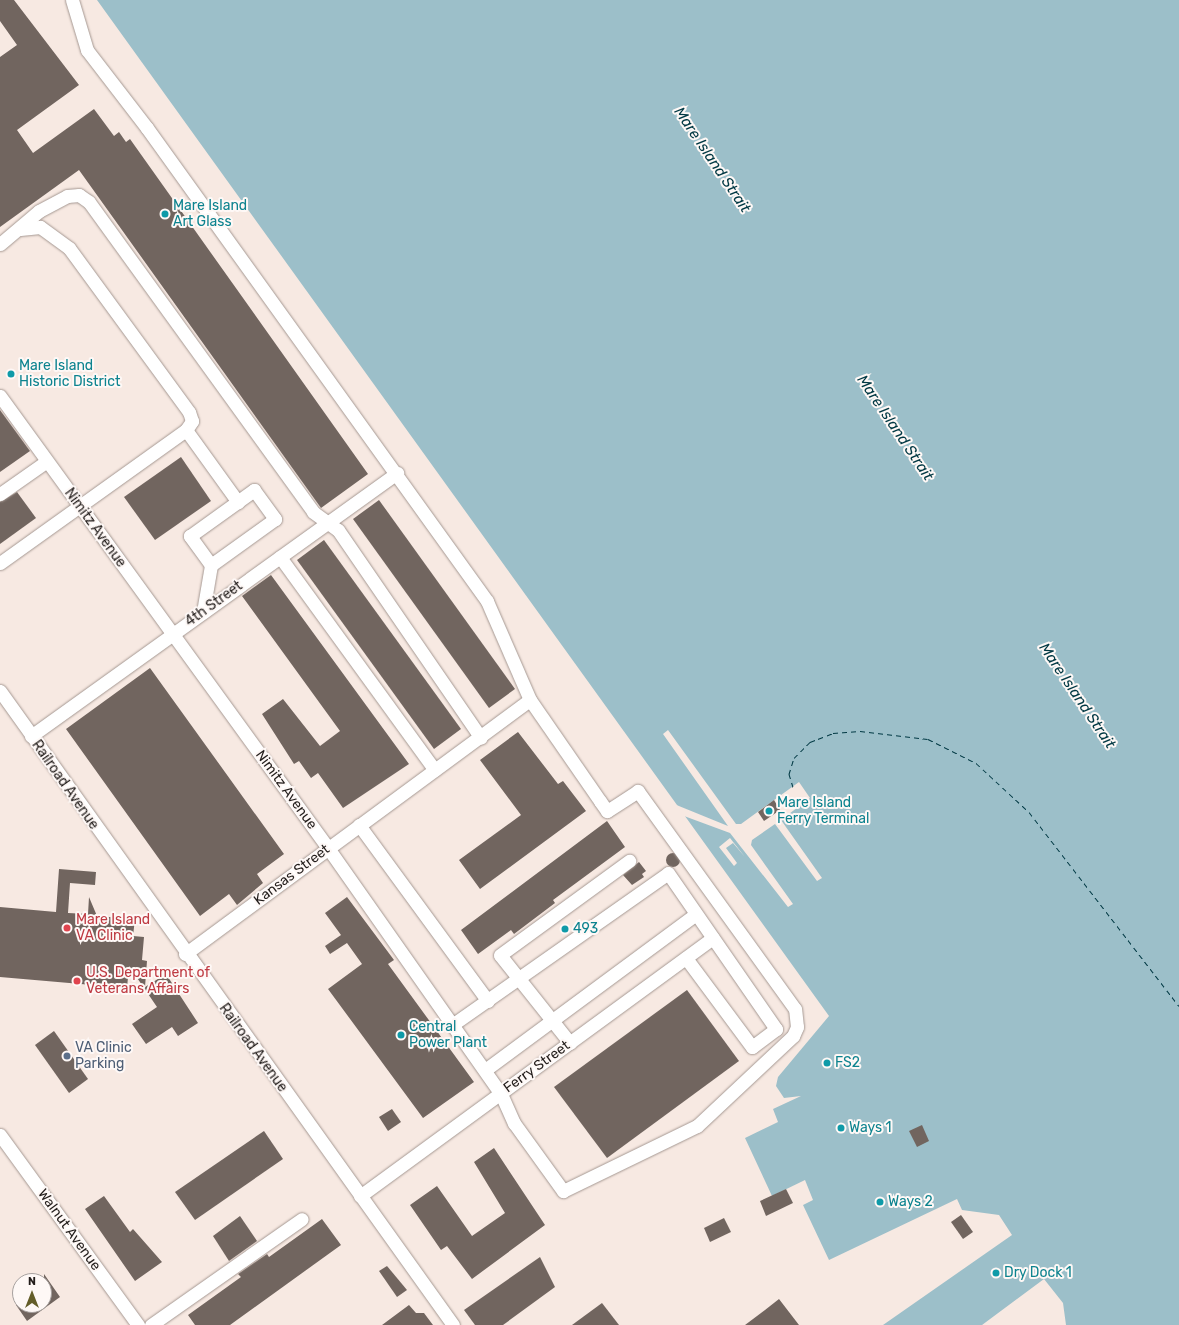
<!DOCTYPE html>
<style>
body{margin:0}
#map{position:relative;width:1179px;height:1325px;overflow:hidden;background:#f7e9e2;font-family:Rubik,sans-serif}
div>[style]{position:absolute}
[style*='--x']{left:calc(var(--x)*1px);top:calc(var(--y)*1px);width:calc(var(--w)*1px);rotate:calc(var(--a)*1deg)}
.water>*{inset:0;background:#9cbfc9}
.pier>*{inset:0;background:#f7e9e2}
.ferry>*{height:1px;margin-top:-0.5px;transform-origin:0;background:repeating-linear-gradient(90deg,#003843 0 5px,transparent 0 9px)}
.building>*{inset:0;background:#71655f}
.round{border-radius:50%}
.roads{filter:drop-shadow(0 0 1px #a59892) drop-shadow(0 0 1px #a59892)}
.minor>*{height:13px;margin:-6.5px;padding:0 6.5px;transform-origin:6.5px;border-radius:6.5px;background:#fff}
.dots>*{width:11px;height:11px;translate:-50% -50%;box-sizing:border-box;border:2px solid #fef8f6;border-radius:50%}
span{translate:-50% -50%;white-space:nowrap;text-align:center;line-height:1.15;-webkit-text-stroke:4px #fef8f6;paint-order:stroke}
.culture-label{font-size:14px;color:#0d838f}
.left{translate:0 -50%;text-align:left}
.street-label{font-size:14px;color:#221d1b}
.health-label{font-size:14px;color:#be3a42}
.service-label{font-size:14px;color:#4e5e75}
.water-label{font-size:15px;color:#003843;font-style:italic}
.north{position:absolute;left:12px;top:1273px;width:40px;height:40px;box-sizing:border-box;background:#fef8f6;border:1px solid #a6a09e;border-radius:50%;rotate:0deg;font-size:11px;font-weight:700;line-height:16px;text-align:center;color:#221d1b}
.north::after{content:'';display:block;margin:auto;width:14px;height:18px;background:#635d29;clip-path:polygon(50% 0,100% 100%,50% 72%,0 100%)}
</style>
<div id="map">
<div class="water">
<i style="clip-path:polygon(97px 0,1179px 0,1179px 1325px,1066px 1325px,1063px 1303px,1044px 1279px,982px 1325px,883px 1325px,1012px 1235px,999px 1215px,962px 1210px,957px 1199px,829px 1260px,803px 1205px,813px 1200px,805px 1180px,772px 1196px,745px 1138px,778px 1122px,773px 1109px,801px 1096px,784px 1098px,776px 1086px,778px 1077px,829px 1016px)"></i>
</div>
<div class="pier">
<i style="clip-path:polygon(668px 730px,736px 824px,741px 824px,799px 782px,810px 798px,781px 820px,822px 878px,817px 881px,775px 824px,752px 840px,751px 845px,793px 904px,788px 907px,730px 833px,684px 816px,674px 804px,728px 826px,663px 734px)"></i>
<i style="clip-path:polygon(730px 838px,745px 857px,733px 843px,726px 848px,737px 863px,734px 866px,719px 847px)"></i>
</div>
<div class="ferry">
<i style="--x:793;--y:787;--w:14;--a:-107"></i>
<i style="--x:789;--y:774;--w:17;--a:-73"></i>
<i style="--x:794;--y:758;--w:23;--a:-45"></i>
<i style="--x:810;--y:742;--w:25;--a:-21"></i>
<i style="--x:833;--y:733;--w:27;--a:-4"></i>
<i style="--x:860;--y:731;--w:68;--a:6.7"></i>
<i style="--x:928;--y:739;--w:54;--a:26.6"></i>
<i style="--x:976;--y:763;--w:72;--a:42.8"></i>
<i style="--x:1029;--y:812;--w:245;--a:52.3"></i>
</div>
<div class="building">
<i style="clip-path:polygon(0 0,14px 0,79px 85px,17px 130px,33px 153px,94px 109px,114px 136px,119px 132px,126px 142px,130px 139px,368px 474px,321px 508px,79px 170px,0 227px,0 57px,17px 45px,0 21px)"></i>
<i style="clip-path:polygon(0 410px,30px 451px,0 472px)"></i>
<i style="clip-path:polygon(181px 457px,211px 501px,155px 540px,124px 497px)"></i>
<i style="clip-path:polygon(17px 492px,36px 518px,0 544px,0 502px)"></i>
<i style="clip-path:polygon(379px 500px,515px 689px,489px 708px,353px 519px)"></i>
<i style="clip-path:polygon(324px 540px,461px 729px,434px 749px,297px 560px)"></i>
<i style="clip-path:polygon(271px 575px,409px 764px,343px 808px,318px 773px,311px 778px,299px 761px,294px 764px,262px 714px,283px 699px,320px 746px,340px 731px,242px 596px)"></i>
<i style="clip-path:polygon(150px 668px,284px 854px,257px 874px,263px 883px,237px 905px,229px 894px,200px 916px,66px 729px)"></i>
<i style="clip-path:polygon(518px 732px,558px 784px,563px 781px,586px 811px,480px 889px,459px 860px,521px 815px,480px 760px)"></i>
<i style="clip-path:polygon(774px 800px,780px 810px,764px 821px,758px 812px)"></i>
<i style="clip-path:polygon(607px 821px,625px 847px,553px 900px,555px 903px,514px 934px,511px 930px,478px 954px,461px 930px)"></i>
<i class="round" style="left:666px;top:853px;width:14px;height:14px"></i>
<i style="clip-path:polygon(639px 862px,646px 871px,642px 874px,644px 877px,632px 885px,623px 875px)"></i>
<i style="clip-path:polygon(59px 869px,96px 872px,95px 885px,70px 883px,68px 913px,88px 914px,89px 897px,97px 916px,135px 919px,133px 936px,144px 937px,142px 960px,147px 961px,145px 987px,166px 974px,198px 1023px,178px 1036px,172px 1027px,146px 1044px,132px 1024px,157px 1007px,129px 966px,127px 988px,0 977px,0 907px,56px 912px)"></i>
<i style="clip-path:polygon(347px 897px,394px 960px,388px 964px,474px 1082px,423px 1118px,328px 989px,362px 964px,347px 943px,330px 954px,325px 946px,341px 935px,325px 913px)"></i>
<i style="clip-path:polygon(687px 990px,739px 1061px,607px 1158px,554px 1087px)"></i>
<i style="clip-path:polygon(54px 1031px,88px 1079px,69px 1093px,35px 1045px)"></i>
<i style="clip-path:polygon(392px 1109px,401px 1122px,388px 1131px,379px 1117px)"></i>
<i style="clip-path:polygon(922px 1125px,929px 1141px,917px 1147px,909px 1131px)"></i>
<i style="clip-path:polygon(264px 1131px,283px 1159px,195px 1220px,175px 1192px)"></i>
<i style="clip-path:polygon(494px 1148px,545px 1225px,472px 1279px,447px 1246px,441px 1250px,410px 1205px,437px 1186px,472px 1236px,505px 1213px,474px 1162px)"></i>
<i style="clip-path:polygon(786px 1189px,793px 1203px,766px 1216px,760px 1201px)"></i>
<i style="clip-path:polygon(104px 1196px,130px 1232px,133px 1229px,162px 1262px,135px 1281px,85px 1209px)"></i>
<i style="clip-path:polygon(961px 1215px,973px 1232px,963px 1239px,951px 1222px)"></i>
<i style="clip-path:polygon(240px 1216px,257px 1241px,229px 1261px,213px 1236px)"></i>
<i style="clip-path:polygon(724px 1218px,731px 1232px,710px 1242px,704px 1228px)"></i>
<i style="clip-path:polygon(322px 1219px,341px 1245px,230px 1325px,195px 1325px,188px 1315px,241px 1277px,238px 1274px,267px 1254px,269px 1257px)"></i>
<i style="clip-path:polygon(540px 1257px,555px 1287px,503px 1325px,475px 1325px,464px 1310px)"></i>
<i style="clip-path:polygon(387px 1266px,407px 1290px,397px 1297px,379px 1271px)"></i>
<i style="clip-path:polygon(44px 1274px,60px 1297px,27px 1321px,16px 1305px,44px 1305px)"></i>
<i style="clip-path:polygon(779px 1299px,799px 1325px,745px 1325px,765px 1310px)"></i>
<i style="clip-path:polygon(602px 1303px,619px 1325px,572px 1325px)"></i>
<i style="clip-path:polygon(409px 1305px,416px 1313px,424px 1313px,433px 1325px,382px 1325px)"></i>
</div>
<div class="roads">
<div class="minor">
<i style="--x:0;--y:244;--w:51;--a:-40.2"></i>
<i style="--x:39;--y:211;--w:32;--a:-28"></i>
<i style="--x:67;--y:196;--w:12;--a:-5"></i>
<i style="--x:79;--y:195;--w:12;--a:35"></i>
<i style="--x:89;--y:202;--w:382;--a:54.1"></i>
<i style="--x:313;--y:512;--w:31;--a:36"></i>
<i style="--x:338;--y:530;--w:252;--a:55.5"></i>
<i style="--x:0;--y:396;--w:558;--a:54.03"></i>
<i style="--x:328;--y:848;--w:301;--a:54.9"></i>
<i style="--x:501;--y:1094;--w:32;--a:66"></i>
<i style="--x:514;--y:1123;--w:84;--a:54.2"></i>
<i style="--x:563;--y:1191;--w:149;--a:-25.9"></i>
<i style="--x:697;--y:1126;--w:132;--a:-43.2"></i>
<i style="--x:793;--y:1036;--w:10;--a:-66"></i>
<i style="--x:797;--y:1027;--w:18;--a:-96"></i>
<i style="--x:795;--y:1009;--w:269;--a:-125.8"></i>
<i style="--x:638;--y:791;--w:37;--a:147"></i>
<i style="--x:607;--y:811;--w:12;--a:-125"></i>
<i style="--x:600;--y:801;--w:123;--a:-124.7"></i>
<i style="--x:530;--y:700;--w:108;--a:-113.5"></i>
<i style="--x:487;--y:601;--w:583;--a:-125.71"></i>
<i style="--x:147;--y:128;--w:98;--a:-127.6"></i>
<i style="--x:87;--y:50;--w:52;--a:-106.7"></i>
<i style="--x:186;--y:430;--w:89;--a:54.2"></i>
<i style="--x:254;--y:490;--w:36;--a:54"></i>
<i style="--x:275;--y:519;--w:79;--a:144.3"></i>
<i style="--x:211;--y:565;--w:36;--a:-126"></i>
<i style="--x:190;--y:536;--w:79;--a:-35.7"></i>
<i style="--x:0;--y:494;--w:57;--a:-35.1"></i>
<i style="--x:280;--y:557;--w:263;--a:54"></i>
<i style="--x:0;--y:563;--w:229;--a:-35.6"></i>
<i style="--x:186;--y:430;--w:11;--a:-56"></i>
<i style="--x:192;--y:421;--w:9;--a:-108"></i>
<i style="--x:189;--y:412;--w:203;--a:-126.2"></i>
<i style="--x:69;--y:248;--w:36;--a:-144"></i>
<i style="--x:40;--y:227;--w:20;--a:174"></i>
<i style="--x:203;--y:612;--w:48;--a:-80.3"></i>
<i style="--x:0;--y:691;--w:779;--a:54.45"></i>
<i style="--x:31;--y:736;--w:451;--a:-35.7"></i>
<i style="--x:359;--y:825;--w:218;--a:53.8"></i>
<i style="--x:185;--y:954;--w:428;--a:-36.4"></i>
<i style="--x:452;--y:1025;--w:264;--a:-35.1"></i>
<i style="--x:668;--y:873;--w:190;--a:55.3"></i>
<i style="--x:776;--y:1029;--w:30;--a:143"></i>
<i style="--x:752;--y:1047;--w:111;--a:-126.6"></i>
<i style="--x:570;--y:1043;--w:112;--a:-128.5"></i>
<i style="--x:500;--y:955;--w:160;--a:-36.1"></i>
<i style="--x:485;--y:1070;--w:262;--a:-36.5"></i>
<i style="--x:0;--y:1135;--w:235;--a:54"></i>
<i style="--x:360;--y:1196;--w:437;--a:-36.2"></i>
<i style="--x:151;--y:1325;--w:184;--a:-35.1"></i>
</div>
</div>
<div class="dots">
<i style="left:165px;top:214px;background:#0f9aa8"></i>
<i style="left:11px;top:374px;background:#0f9aa8"></i>
<i style="left:769px;top:811px;background:#0f9aa8"></i>
<i style="left:67px;top:928px;background:#e0444e"></i>
<i style="left:565px;top:929px;background:#0f9aa8"></i>
<i style="left:77px;top:981px;background:#e0444e"></i>
<i style="left:401px;top:1035px;background:#0f9aa8"></i>
<i style="left:67px;top:1056px;background:#5c6f8a"></i>
<i style="left:827px;top:1063px;background:#0f9aa8"></i>
<i style="left:841px;top:1128px;background:#0f9aa8"></i>
<i style="left:880px;top:1202px;background:#0f9aa8"></i>
<i style="left:996px;top:1273px;background:#0f9aa8"></i>
</div>
<div class="culture-label">
<span class="left" style="left:173px;top:214px">Mare Island<br>Art Glass</span>
<span class="left" style="left:19px;top:374px">Mare Island<br>Historic District</span>
<span class="left" style="left:777px;top:811px">Mare Island<br>Ferry Terminal</span>
<span class="left" style="left:573px;top:929px">493</span>
<span class="left" style="left:409px;top:1035px">Central<br>Power Plant</span>
<span class="left" style="left:835px;top:1063px">FS2</span>
<span class="left" style="left:849px;top:1128px">Ways 1</span>
<span class="left" style="left:888px;top:1202px">Ways 2</span>
<span class="left" style="left:1004px;top:1273px">Dry Dock 1</span>
</div>
<div class="street-label">
<span style="left:95px;top:528px;rotate:54deg">Nimitz Avenue</span>
<span style="left:214px;top:604px;rotate:-36deg">4th Street</span>
<span style="left:65px;top:785px;rotate:55deg">Railroad Avenue</span>
<span style="left:286px;top:790px;rotate:54deg">Nimitz Avenue</span>
<span style="left:292px;top:875px;rotate:-37deg">Kansas Street</span>
<span style="left:253px;top:1048px;rotate:54deg">Railroad Avenue</span>
<span style="left:537px;top:1067px;rotate:-36deg">Ferry Street</span>
<span style="left:69px;top:1230px;rotate:54deg">Walnut Avenue</span>
</div>
<div class="health-label">
<span class="left" style="left:76px;top:928px">Mare Island<br>VA Clinic</span>
<span class="left" style="left:86px;top:981px">U.S. Department of<br>Veterans Affairs</span>
</div>
<div class="service-label">
<span class="left" style="left:75px;top:1056px">VA Clinic<br>Parking</span>
</div>
<div class="water-label">
<span style="left:712px;top:160px;rotate:56deg">Mare Island Strait</span>
<span style="left:895px;top:428px;rotate:56deg">Mare Island Strait</span>
<span style="left:1077px;top:696px;rotate:56deg">Mare Island Strait</span>
</div>
<div class="north">N</div>
</div>
